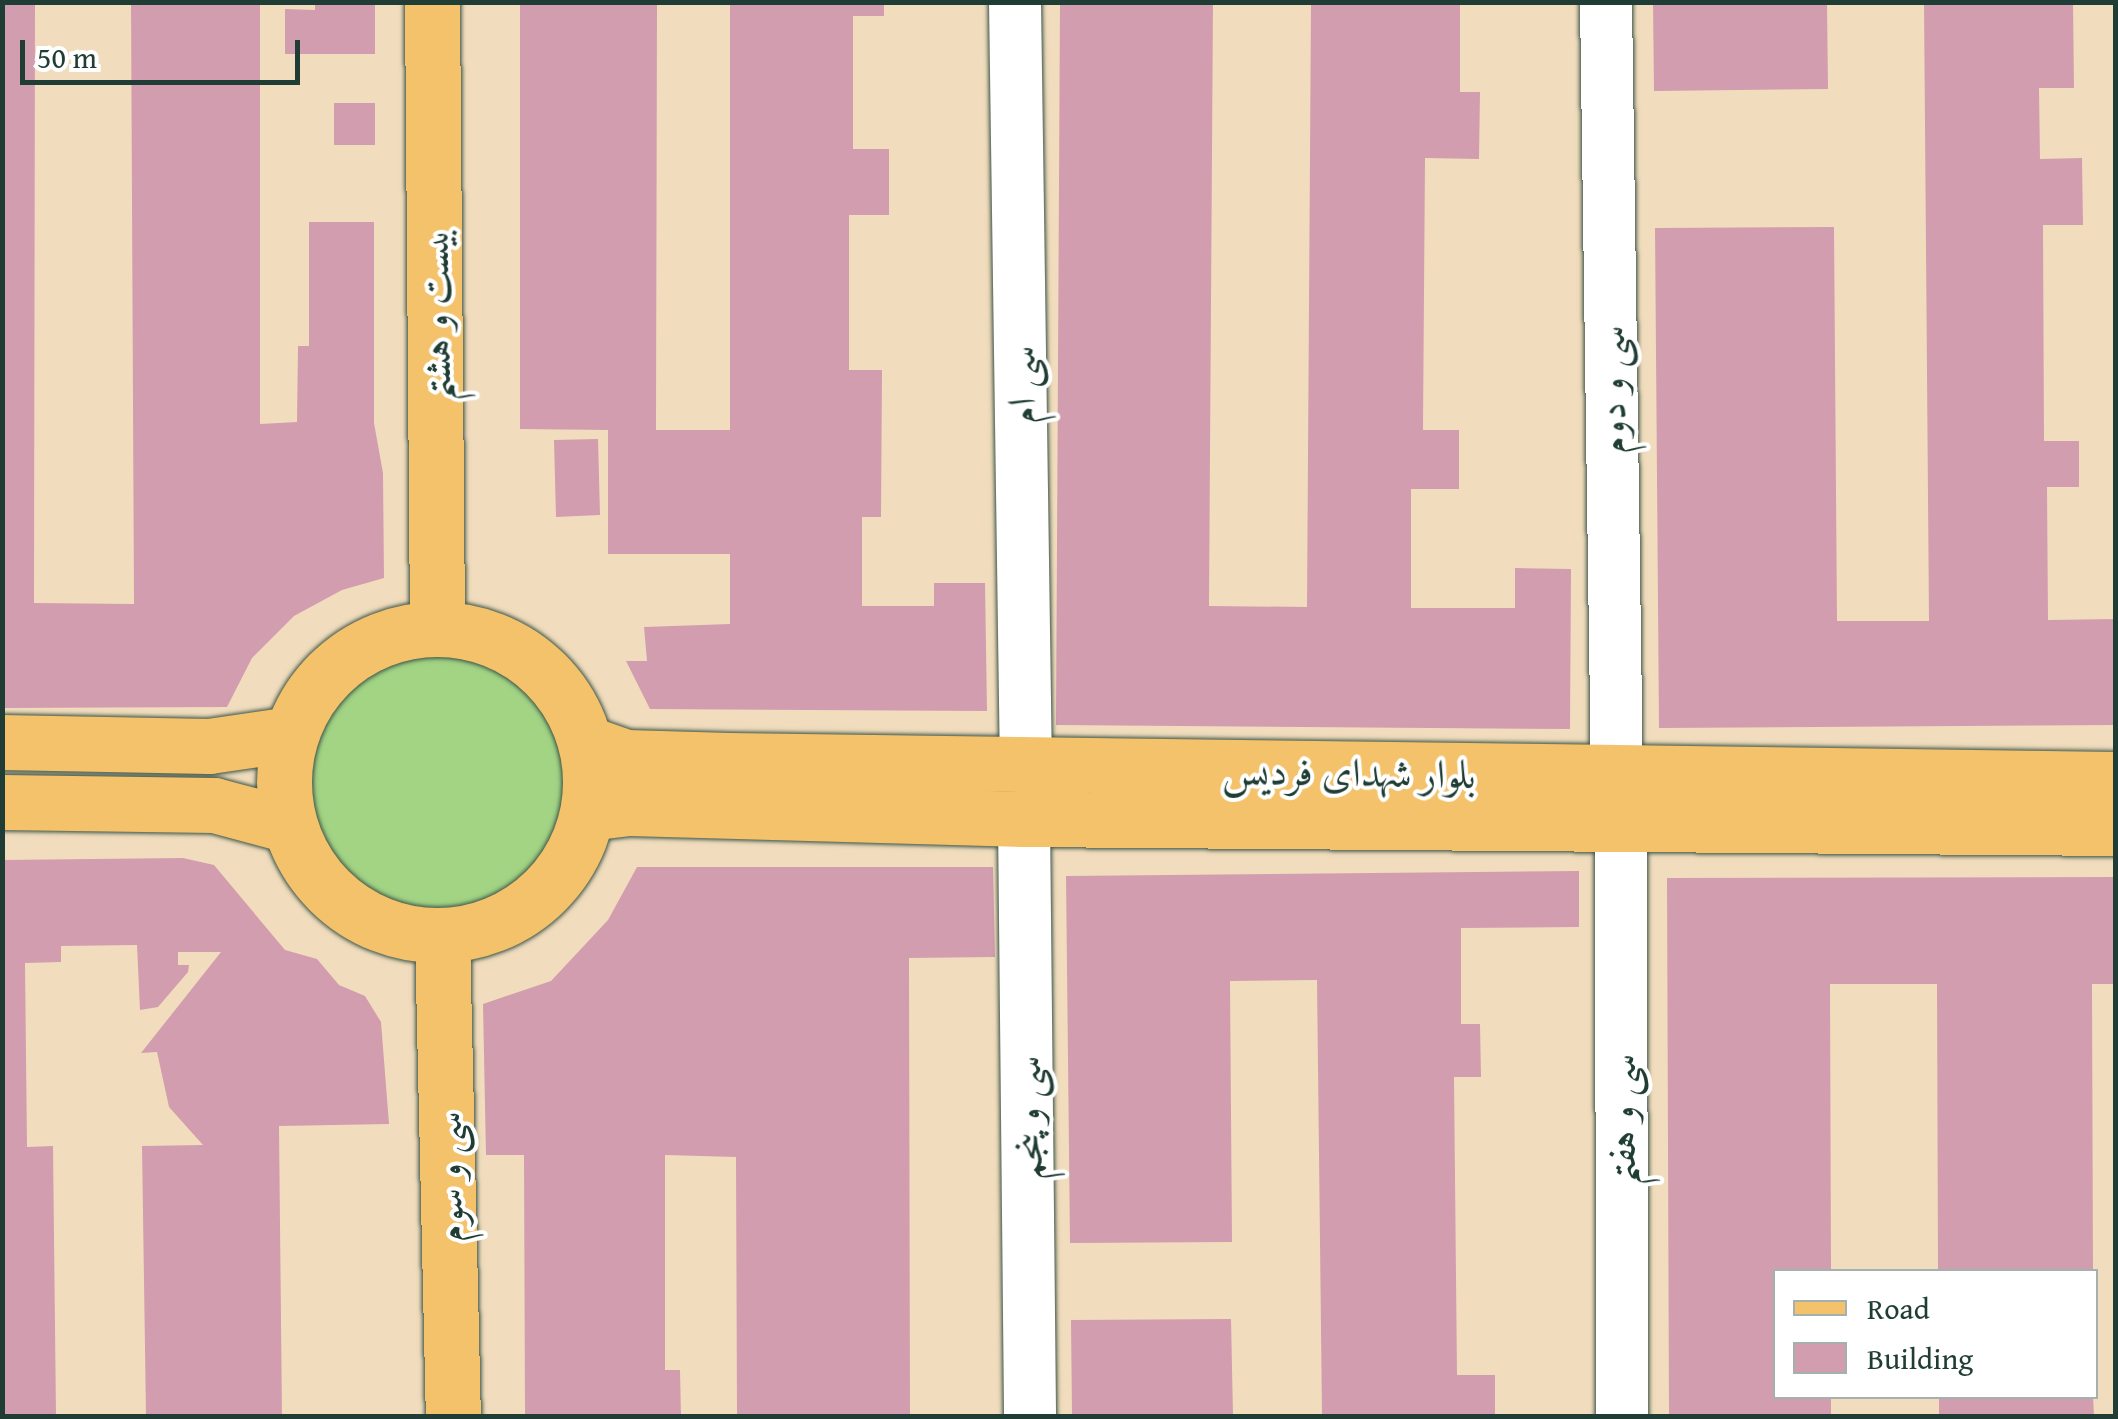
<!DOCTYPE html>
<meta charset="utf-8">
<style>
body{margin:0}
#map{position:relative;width:2118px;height:1419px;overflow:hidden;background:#f1ddbd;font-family:"Gentium Book Plus",Amiri,serif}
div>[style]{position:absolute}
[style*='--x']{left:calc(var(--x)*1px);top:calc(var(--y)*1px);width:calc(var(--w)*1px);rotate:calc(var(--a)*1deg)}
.green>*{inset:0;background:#a2d484}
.round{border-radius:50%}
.building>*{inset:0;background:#d29daf}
.roads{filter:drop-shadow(0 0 2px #3e5549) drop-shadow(0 0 2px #3e5549)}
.minor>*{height:52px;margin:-26px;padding:0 26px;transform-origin:26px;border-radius:26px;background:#fff}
.major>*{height:55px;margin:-27.5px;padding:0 27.5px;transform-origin:27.5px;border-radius:27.5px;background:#f3c26a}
.major>.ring{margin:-27.5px;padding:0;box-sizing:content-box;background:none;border:55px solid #f3c26a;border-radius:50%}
span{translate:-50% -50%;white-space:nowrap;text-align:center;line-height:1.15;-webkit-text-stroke:8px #fff;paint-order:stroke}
.street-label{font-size:40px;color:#1f3d34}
.frame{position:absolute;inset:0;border:5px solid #1f3d34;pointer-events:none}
.legend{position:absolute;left:1773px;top:1269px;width:325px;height:130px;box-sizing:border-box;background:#fff;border:2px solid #a5b1ae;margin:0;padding:12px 18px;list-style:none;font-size:30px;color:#1f3d34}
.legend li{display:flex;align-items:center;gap:20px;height:50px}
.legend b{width:50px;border:2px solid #a5b1ae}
.scale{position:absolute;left:20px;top:40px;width:280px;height:45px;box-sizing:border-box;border:5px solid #1f3d34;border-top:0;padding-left:12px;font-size:30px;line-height:35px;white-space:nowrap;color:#1f3d34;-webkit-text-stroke:8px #fff;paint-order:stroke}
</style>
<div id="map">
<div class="green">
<i class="round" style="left:302px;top:648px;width:270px;height:270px"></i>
</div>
<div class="building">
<i style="clip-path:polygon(2px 2px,35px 2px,34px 603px,134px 604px,131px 2px,260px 2px,260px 424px,297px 422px,298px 346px,309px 346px,309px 222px,374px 222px,374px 423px,383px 473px,384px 578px,342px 590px,294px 616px,252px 658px,227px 707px,2px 708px)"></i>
<i style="clip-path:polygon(315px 2px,375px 2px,375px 54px,285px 54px,285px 9px,315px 10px)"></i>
<i style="clip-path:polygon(520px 2px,657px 2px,656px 430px,730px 430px,730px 2px,884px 2px,884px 16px,853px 16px,853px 149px,889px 149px,889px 215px,849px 215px,849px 370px,882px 370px,881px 517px,862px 517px,862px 606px,934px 606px,934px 583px,985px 583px,987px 711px,650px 709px,626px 661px,647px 661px,644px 627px,730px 624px,730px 554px,608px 554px,608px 430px,520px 429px)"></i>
<i style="clip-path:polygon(1060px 2px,1213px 2px,1209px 606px,1307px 607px,1311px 2px,1460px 2px,1460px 92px,1480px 92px,1479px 159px,1425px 158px,1423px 430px,1459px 430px,1459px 489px,1411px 489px,1411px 608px,1515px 608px,1515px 568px,1571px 569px,1570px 729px,1056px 725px)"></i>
<i style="clip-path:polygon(1653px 2px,1827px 2px,1828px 89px,1654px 91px)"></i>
<i style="clip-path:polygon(1924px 2px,2073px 2px,2074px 88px,2039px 88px,2040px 159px,2082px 158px,2083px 225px,2043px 225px,2044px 441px,2079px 441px,2079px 487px,2047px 487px,2048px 620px,2116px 619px,2116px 725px,1659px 728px,1655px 228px,1834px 227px,1837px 621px,1929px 621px)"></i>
<i style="clip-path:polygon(334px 103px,375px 103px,375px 145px,334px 145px)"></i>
<i style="clip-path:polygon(598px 439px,600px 515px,556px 517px,554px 440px)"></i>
<i style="clip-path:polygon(183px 858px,214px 865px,285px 950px,317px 959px,339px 985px,365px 996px,381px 1022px,389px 1124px,279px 1126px,282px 1416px,146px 1416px,142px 1146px,203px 1145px,169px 1107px,157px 1052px,141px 1053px,221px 952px,178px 952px,178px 965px,189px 965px,188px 972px,158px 1007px,140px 1010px,137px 945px,61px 946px,61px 962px,25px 963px,27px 1147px,53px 1146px,56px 1416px,2px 1416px,2px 860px)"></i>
<i style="clip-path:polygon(637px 867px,993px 867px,995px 957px,909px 958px,910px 1416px,737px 1416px,736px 1157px,665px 1155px,665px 1370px,680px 1370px,681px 1416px,525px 1416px,524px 1155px,486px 1155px,483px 1004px,551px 981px,608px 920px)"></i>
<i style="clip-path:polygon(1579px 871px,1579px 927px,1461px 928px,1461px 1024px,1480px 1024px,1481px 1077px,1454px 1077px,1457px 1375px,1495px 1375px,1495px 1416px,1322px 1416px,1317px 980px,1230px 981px,1232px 1242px,1070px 1243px,1066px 876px)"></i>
<i style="clip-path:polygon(2116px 877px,2116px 984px,2092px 984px,2093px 1272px,1938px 1272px,1937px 984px,1830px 984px,1831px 1272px,1776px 1272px,1776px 1396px,1831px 1396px,1831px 1416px,1669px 1416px,1667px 878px)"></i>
<i style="clip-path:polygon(1231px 1319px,1233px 1416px,1072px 1416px,1071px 1320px)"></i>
<i style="clip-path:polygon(1939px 1396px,2093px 1396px,2094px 1416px,1939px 1416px)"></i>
</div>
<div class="roads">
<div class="minor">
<i style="--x:1015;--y:2;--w:765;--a:89.18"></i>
<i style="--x:1606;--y:2;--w:775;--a:89.19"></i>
<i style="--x:1024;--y:819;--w:597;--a:89.42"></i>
<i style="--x:1621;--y:823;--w:593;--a:89.9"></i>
</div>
<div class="major">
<i style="--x:432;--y:2;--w:625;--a:89.54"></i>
<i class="ring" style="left:284px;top:629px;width:251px;height:251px"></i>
<i style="--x:2;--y:742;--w:207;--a:1.1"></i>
<i style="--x:209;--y:746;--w:83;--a:-8.3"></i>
<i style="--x:586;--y:743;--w:42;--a:19.3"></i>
<i style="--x:626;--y:757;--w:103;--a:1.7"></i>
<i style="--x:729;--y:760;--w:1387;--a:0.78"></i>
<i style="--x:2;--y:802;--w:212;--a:0.8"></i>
<i style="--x:214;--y:805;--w:78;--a:14.9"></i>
<i style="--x:588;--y:813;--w:41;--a:-7"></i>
<i style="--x:629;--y:808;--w:395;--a:1.6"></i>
<i style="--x:1024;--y:819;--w:1092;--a:0.47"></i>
<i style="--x:442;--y:937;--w:479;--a:88.7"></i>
</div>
</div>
<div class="street-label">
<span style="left:435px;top:315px;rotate:-91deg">بیست و هشتم</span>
<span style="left:1021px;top:385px;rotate:-91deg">سی ام</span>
<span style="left:1611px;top:390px;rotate:-91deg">سی و دوم</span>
<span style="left:1349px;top:772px;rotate:1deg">بلوار شهدای فردیس</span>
<span style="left:1027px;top:1118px;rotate:-91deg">سی و پنجم</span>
<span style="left:1621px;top:1120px;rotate:-90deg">سی و هفتم</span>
<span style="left:448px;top:1177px;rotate:-91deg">سی و سوم</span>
</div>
<div class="frame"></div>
<ul class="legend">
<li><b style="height:12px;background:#f3c26a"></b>Road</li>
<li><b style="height:28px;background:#d29daf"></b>Building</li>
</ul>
<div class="scale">50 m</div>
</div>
